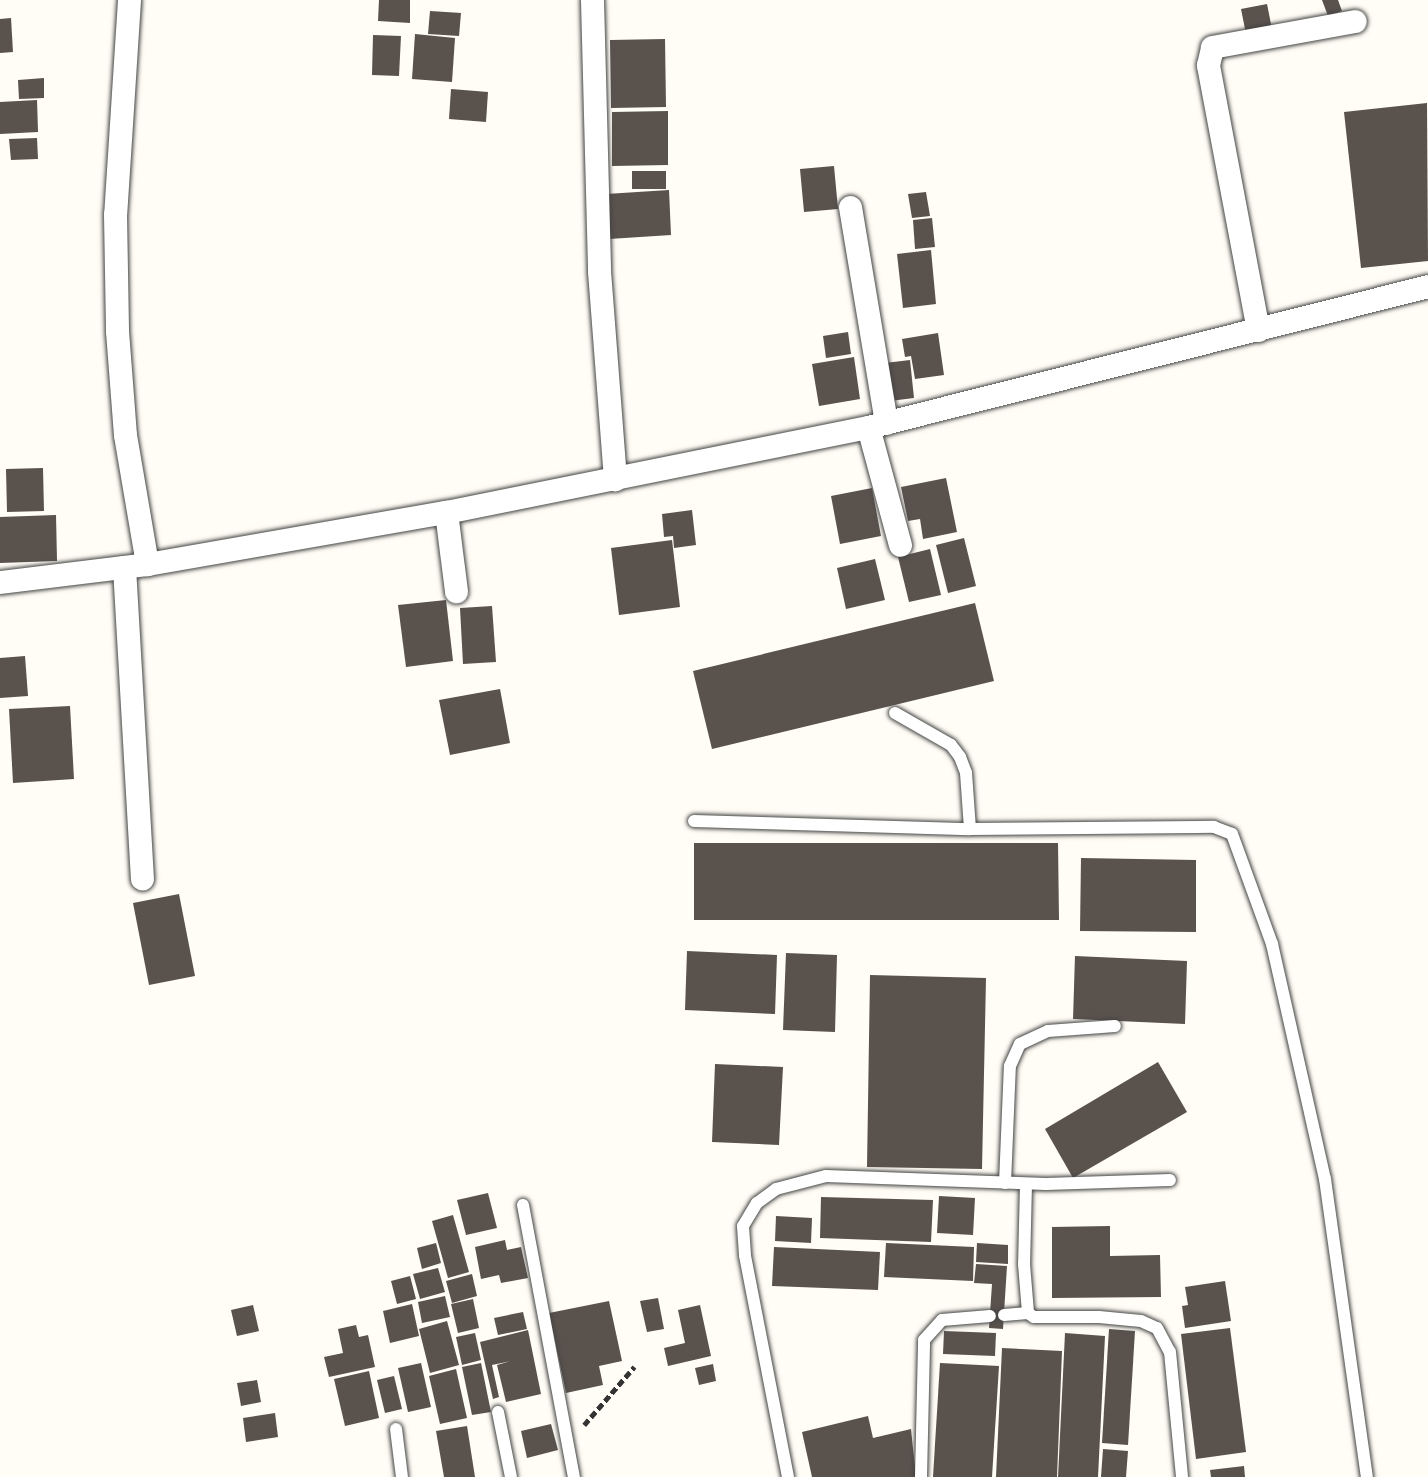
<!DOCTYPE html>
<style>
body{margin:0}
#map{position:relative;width:1428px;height:1477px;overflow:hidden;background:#fffdf5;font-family:"Zilla Slab",serif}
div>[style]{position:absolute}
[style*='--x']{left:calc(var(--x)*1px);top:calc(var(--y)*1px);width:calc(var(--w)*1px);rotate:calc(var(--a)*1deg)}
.building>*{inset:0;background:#5a524d}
.path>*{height:4.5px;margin-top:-2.25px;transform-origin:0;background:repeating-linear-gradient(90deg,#333 0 7px,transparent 0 10.5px)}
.roads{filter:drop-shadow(0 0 2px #444) drop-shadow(0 0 2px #444)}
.service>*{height:12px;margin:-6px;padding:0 6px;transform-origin:6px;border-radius:6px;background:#fff}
.minor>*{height:23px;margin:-11.5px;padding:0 11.5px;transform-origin:11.5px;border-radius:11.5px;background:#fff}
span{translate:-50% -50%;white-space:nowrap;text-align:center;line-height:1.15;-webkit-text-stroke:7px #fff;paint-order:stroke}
</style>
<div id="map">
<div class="building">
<i style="clip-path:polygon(379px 0,410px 0,410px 23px,378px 21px)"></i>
<i style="clip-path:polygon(1322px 0,1338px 0,1342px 11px,1328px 16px)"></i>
<i style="clip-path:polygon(1267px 4px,1272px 29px,1246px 34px,1241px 9px)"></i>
<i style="clip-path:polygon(430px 11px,461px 13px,459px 36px,428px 34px)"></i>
<i style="clip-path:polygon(11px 18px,13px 52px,0 53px,0 19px)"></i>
<i style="clip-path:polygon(415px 34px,455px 38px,452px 82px,412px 79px)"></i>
<i style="clip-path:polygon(373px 35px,401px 36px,399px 76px,372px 75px)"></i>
<i style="clip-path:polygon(665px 39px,666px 107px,611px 108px,610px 40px)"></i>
<i style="clip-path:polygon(44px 78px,44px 98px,19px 99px,18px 80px)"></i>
<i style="clip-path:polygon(451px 89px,488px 92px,486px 122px,449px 119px)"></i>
<i style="clip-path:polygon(37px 100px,38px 132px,0 134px,0 102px)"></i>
<i style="clip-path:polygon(1427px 103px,1428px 261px,1361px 268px,1344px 112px)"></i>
<i style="clip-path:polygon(668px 111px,668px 165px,612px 166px,612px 112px)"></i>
<i style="clip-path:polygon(37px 138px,38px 159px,11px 160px,9px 139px)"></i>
<i style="clip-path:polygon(834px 166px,838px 209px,804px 212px,800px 169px)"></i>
<i style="clip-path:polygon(632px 171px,666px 171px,666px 189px,632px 189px)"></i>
<i style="clip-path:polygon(669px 190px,671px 235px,609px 239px,606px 194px)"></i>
<i style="clip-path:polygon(926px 192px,930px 216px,912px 218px,908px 194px)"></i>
<i style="clip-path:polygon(932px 218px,935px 247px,915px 249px,913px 220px)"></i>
<i style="clip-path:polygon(931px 250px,936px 304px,903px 308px,897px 254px)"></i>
<i style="clip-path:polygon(848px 332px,851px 354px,826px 358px,823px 336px)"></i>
<i style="clip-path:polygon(938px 333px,944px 375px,915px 379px,911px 356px,905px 357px,902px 339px)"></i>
<i style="clip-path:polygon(854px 357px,860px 399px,819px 406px,812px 364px)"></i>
<i style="clip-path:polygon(910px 360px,914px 398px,890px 401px,885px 363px)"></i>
<i style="clip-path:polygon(43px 468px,44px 511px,7px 512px,6px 469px)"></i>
<i style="clip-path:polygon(946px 478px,957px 532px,923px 539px,920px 519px,908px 521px,901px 487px)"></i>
<i style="clip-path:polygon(872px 488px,881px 536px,840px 544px,831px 496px)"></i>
<i style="clip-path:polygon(692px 510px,696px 545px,674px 548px,673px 536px,664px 537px,662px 514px)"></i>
<i style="clip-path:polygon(56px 515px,57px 561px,0 563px,0 517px)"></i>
<i style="clip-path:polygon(964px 538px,976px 586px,948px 593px,936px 545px)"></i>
<i style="clip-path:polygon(672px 540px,680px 607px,619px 615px,611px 548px)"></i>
<i style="clip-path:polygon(930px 549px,941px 595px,909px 602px,898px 557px)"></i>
<i style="clip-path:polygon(875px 559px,885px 600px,846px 609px,837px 568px)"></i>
<i style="clip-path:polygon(446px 600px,453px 661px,406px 667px,398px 605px)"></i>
<i style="clip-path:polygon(975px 603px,994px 681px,712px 749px,693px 671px)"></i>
<i style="clip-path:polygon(492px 606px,496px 662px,463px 664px,460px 608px)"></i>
<i style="clip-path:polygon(25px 656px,28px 696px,0 698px,0 658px)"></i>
<i style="clip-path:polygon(500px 689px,510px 743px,450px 755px,439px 700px)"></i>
<i style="clip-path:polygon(70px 706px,74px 779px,13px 783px,9px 709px)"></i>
<i style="clip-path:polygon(694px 843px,1058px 843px,1059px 920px,694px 920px)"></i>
<i style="clip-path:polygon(1081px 858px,1196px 860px,1196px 932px,1080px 931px)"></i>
<i style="clip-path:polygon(179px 894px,195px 976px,149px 985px,133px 903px)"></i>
<i style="clip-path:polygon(687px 951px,777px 955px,775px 1014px,685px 1010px)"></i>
<i style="clip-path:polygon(786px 953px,837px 955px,835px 1032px,783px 1030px)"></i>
<i style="clip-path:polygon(1075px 956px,1187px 961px,1185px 1024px,1073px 1019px)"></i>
<i style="clip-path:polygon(870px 975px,986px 978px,982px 1169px,867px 1167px)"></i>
<i style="clip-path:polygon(1158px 1062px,1187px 1112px,1073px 1178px,1045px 1129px)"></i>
<i style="clip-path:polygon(715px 1064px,783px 1067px,779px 1145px,712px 1142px)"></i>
<i style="clip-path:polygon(488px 1193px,497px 1228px,466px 1235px,457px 1200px)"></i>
<i style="clip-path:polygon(939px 1196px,975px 1198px,973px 1235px,937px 1233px)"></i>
<i style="clip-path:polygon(821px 1197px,933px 1200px,931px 1242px,820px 1238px)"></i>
<i style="clip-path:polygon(453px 1215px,469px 1272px,448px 1278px,432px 1221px)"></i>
<i style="clip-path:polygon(776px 1216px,812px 1218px,811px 1243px,775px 1241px)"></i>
<i style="clip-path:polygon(1110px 1226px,1110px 1256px,1160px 1255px,1161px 1297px,1052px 1298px,1052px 1227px)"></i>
<i style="clip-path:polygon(505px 1240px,507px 1250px,521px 1247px,528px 1278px,501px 1283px,499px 1275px,481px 1279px,475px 1247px)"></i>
<i style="clip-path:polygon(436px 1243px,441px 1263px,422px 1269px,417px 1248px)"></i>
<i style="clip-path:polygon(886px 1243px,974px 1247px,973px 1281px,884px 1277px)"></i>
<i style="clip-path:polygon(977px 1243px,1008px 1245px,1008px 1264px,976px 1262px)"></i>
<i style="clip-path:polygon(774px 1247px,880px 1252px,878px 1290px,772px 1286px)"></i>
<i style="clip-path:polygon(976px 1264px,1007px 1266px,1003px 1329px,989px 1328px,992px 1284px,974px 1283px)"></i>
<i style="clip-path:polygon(438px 1268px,445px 1292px,420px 1299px,413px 1274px)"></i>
<i style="clip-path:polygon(472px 1274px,477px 1296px,452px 1303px,446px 1281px)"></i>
<i style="clip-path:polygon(410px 1276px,416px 1299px,397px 1304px,391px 1281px)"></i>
<i style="clip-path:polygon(1225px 1281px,1231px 1321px,1185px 1328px,1182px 1306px,1188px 1305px,1185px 1287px)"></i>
<i style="clip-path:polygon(445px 1296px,450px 1317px,422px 1323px,418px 1302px)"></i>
<i style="clip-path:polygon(658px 1298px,664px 1329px,647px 1332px,640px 1301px)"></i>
<i style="clip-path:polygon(473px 1299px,479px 1328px,458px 1333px,451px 1304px)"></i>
<i style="clip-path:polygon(609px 1301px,622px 1361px,599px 1366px,603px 1385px,566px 1393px,549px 1313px)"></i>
<i style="clip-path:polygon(412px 1304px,419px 1336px,390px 1343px,383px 1311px)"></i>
<i style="clip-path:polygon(253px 1305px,259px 1331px,237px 1336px,231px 1310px)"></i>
<i style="clip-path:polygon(700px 1305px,711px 1356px,668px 1366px,664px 1348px,685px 1343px,678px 1310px)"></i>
<i style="clip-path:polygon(523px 1312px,527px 1329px,498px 1335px,494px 1318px)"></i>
<i style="clip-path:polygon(447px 1321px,459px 1365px,430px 1373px,419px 1329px)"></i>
<i style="clip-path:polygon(356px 1325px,359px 1337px,368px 1335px,375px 1367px,329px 1377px,324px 1357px,343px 1353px,338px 1329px)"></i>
<i style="clip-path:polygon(1230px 1328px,1246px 1452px,1196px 1459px,1181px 1334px)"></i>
<i style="clip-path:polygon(1109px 1329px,1135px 1331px,1128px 1445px,1102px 1443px)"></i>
<i style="clip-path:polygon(528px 1330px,541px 1394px,506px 1402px,497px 1365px,511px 1361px,492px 1365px,499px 1397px,493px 1399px,480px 1342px)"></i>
<i style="clip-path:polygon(944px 1331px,996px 1333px,995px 1356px,943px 1354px)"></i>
<i style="clip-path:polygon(475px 1333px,481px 1360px,462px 1365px,456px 1337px)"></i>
<i style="clip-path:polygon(1065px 1333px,1105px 1336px,1098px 1477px,1058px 1477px)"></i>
<i style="clip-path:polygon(1002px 1348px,1062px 1351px,1057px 1477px,996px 1477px)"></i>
<i style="clip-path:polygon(421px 1363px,431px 1407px,408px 1412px,398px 1368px)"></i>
<i style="clip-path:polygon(481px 1363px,491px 1412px,472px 1415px,462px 1367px)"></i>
<i style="clip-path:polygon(940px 1363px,999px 1366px,992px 1477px,933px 1477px)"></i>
<i style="clip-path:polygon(713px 1364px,716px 1381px,699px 1385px,695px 1368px)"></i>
<i style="clip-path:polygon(456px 1369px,467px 1418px,440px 1424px,429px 1376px)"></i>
<i style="clip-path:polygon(369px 1371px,379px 1418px,345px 1426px,334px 1379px)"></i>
<i style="clip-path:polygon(394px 1376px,402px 1409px,385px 1413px,377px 1380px)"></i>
<i style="clip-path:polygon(257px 1380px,261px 1402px,241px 1406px,237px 1383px)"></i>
<i style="clip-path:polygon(275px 1413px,278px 1437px,246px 1442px,243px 1418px)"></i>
<i style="clip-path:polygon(868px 1416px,873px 1438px,911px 1429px,916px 1477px,812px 1477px,802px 1432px)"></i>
<i style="clip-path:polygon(551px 1424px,558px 1450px,527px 1458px,521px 1431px)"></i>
<i style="clip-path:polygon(467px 1426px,475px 1477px,444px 1477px,436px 1431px)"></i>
<i style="clip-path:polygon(1103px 1449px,1128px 1451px,1126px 1477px,1101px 1477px)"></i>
<i style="clip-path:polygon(1244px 1466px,1245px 1477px,1211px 1477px,1210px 1470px)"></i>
</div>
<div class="path">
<i style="--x:584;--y:1425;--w:77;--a:-49.2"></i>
</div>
<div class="roads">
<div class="service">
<i style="--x:895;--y:713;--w:64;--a:29.7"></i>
<i style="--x:951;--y:745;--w:15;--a:53"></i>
<i style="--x:960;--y:757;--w:17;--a:69"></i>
<i style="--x:966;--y:773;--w:56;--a:85.9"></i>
<i style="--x:694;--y:821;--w:276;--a:1.7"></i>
<i style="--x:970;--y:829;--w:244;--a:-0.5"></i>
<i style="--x:1214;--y:827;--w:19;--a:21"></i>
<i style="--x:1232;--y:834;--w:117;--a:70"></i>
<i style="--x:1272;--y:944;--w:241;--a:77.3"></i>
<i style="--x:1325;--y:1179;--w:301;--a:82"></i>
<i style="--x:1005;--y:1183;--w:117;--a:-87.6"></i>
<i style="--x:1010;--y:1066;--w:24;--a:-66"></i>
<i style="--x:1020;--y:1044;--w:31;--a:-25"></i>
<i style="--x:1048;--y:1031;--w:67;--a:-4.3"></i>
<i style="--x:1026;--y:1184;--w:80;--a:91.4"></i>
<i style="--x:1024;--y:1264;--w:49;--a:85.3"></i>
<i style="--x:1028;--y:1313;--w:7;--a:34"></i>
<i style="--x:1034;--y:1317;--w:65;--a:0"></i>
<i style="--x:1099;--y:1317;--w:42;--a:5.4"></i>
<i style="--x:1141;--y:1321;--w:17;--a:24"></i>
<i style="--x:1157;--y:1328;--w:27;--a:62"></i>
<i style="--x:1170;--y:1352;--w:126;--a:84.5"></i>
<i style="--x:523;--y:1205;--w:277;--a:79.4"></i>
<i style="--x:1004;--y:1315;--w:24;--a:-5"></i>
<i style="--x:498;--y:1412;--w:66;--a:78.7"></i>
<i style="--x:396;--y:1429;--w:48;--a:82.9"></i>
<i style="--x:788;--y:1477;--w:226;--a:-101"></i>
<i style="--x:745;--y:1255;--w:29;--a:-94"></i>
<i style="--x:743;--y:1226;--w:27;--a:-59"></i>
<i style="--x:757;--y:1203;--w:24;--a:-36"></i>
<i style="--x:776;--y:1189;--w:52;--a:-14.6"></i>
<i style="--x:826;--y:1176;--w:220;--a:2.1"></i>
<i style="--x:1046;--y:1184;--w:124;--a:-1.8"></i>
<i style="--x:921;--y:1477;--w:137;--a:-88.7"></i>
<i style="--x:924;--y:1340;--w:27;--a:-48"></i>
<i style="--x:942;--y:1320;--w:48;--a:-4.8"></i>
</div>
<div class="minor">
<i style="--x:129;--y:0;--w:214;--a:93.7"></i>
<i style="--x:115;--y:214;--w:117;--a:89"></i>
<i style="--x:117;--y:331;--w:104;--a:85.6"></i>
<i style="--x:125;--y:435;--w:131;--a:80.3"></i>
<i style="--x:592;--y:0;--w:271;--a:88.5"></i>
<i style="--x:599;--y:271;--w:209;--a:85.6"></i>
<i style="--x:850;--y:207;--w:219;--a:80.5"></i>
<i style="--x:1258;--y:330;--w:270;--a:-100.7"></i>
<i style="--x:1208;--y:65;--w:18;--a:-77"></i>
<i style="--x:1212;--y:47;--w:145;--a:-10.3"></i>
<i style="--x:868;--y:427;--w:122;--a:74.8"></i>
<i style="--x:446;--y:512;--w:80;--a:82.8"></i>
<i style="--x:124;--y:567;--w:312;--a:86.7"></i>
<i style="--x:0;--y:582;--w:148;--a:-7"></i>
<i style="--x:147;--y:564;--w:303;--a:-9.9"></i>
<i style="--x:446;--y:512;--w:430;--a:-11.4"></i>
<i style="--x:868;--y:427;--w:577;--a:-14.13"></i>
</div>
</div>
</div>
